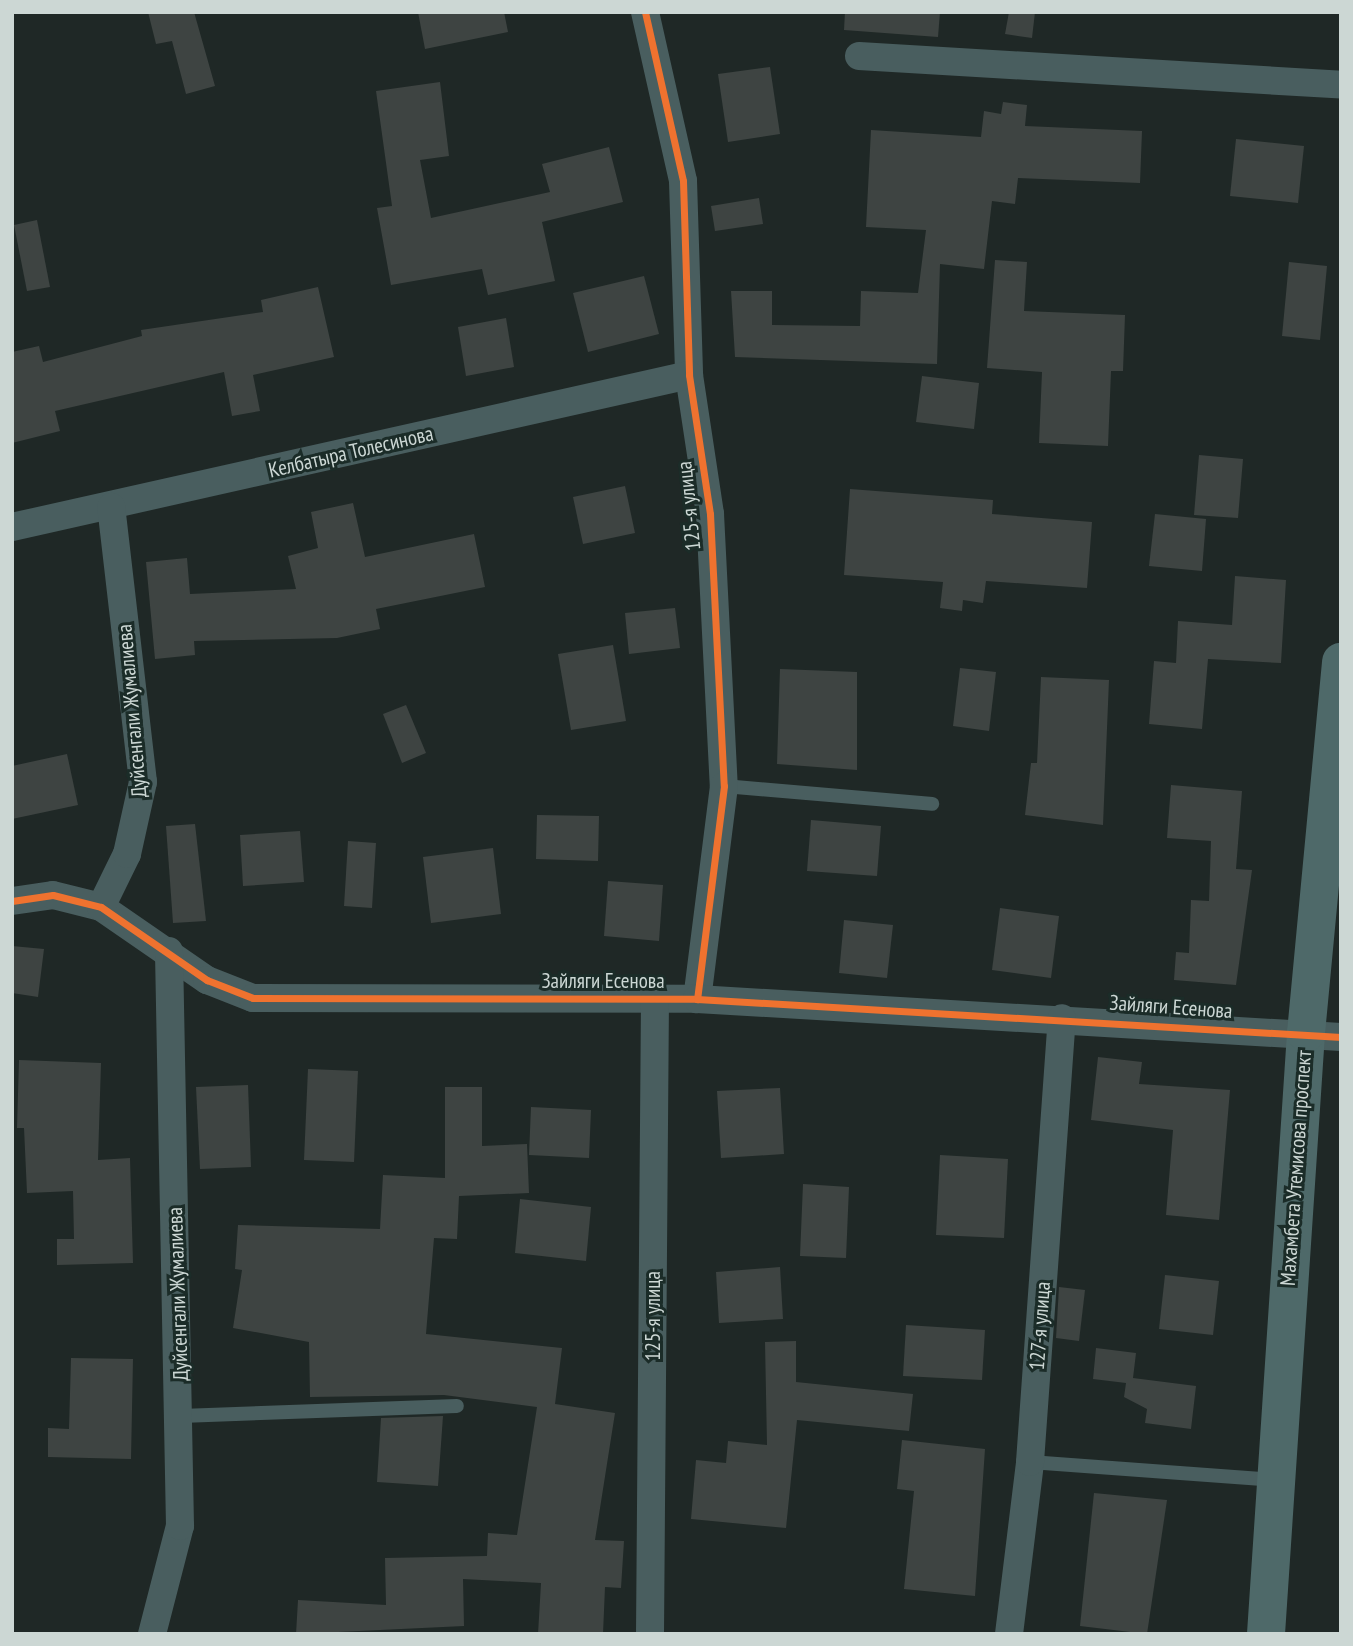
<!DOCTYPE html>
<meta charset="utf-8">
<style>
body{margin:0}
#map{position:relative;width:1353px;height:1646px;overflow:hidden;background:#1f2826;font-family:"PT Sans Narrow",sans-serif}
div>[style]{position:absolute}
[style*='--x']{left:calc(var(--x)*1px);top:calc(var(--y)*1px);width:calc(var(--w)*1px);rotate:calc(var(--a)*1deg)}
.building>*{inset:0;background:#3e4442}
.lane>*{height:14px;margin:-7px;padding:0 7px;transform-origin:7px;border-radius:7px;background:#495e5f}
.street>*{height:28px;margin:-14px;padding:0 14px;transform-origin:14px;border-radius:14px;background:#495e5f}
.secondary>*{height:38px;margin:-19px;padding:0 19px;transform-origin:19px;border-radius:19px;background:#4e6969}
.cycleway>*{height:7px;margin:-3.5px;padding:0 3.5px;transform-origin:3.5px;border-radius:3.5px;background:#ef722f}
span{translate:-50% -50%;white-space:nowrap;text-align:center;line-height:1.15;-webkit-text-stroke:6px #1b2c28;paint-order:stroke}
.street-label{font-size:21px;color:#ccd7d4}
.frame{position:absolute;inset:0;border:14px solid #ccd7d4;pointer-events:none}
</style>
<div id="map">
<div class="building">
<i style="clip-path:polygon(148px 12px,194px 12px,215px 86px,186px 94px,172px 41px,156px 44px)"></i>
<i style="clip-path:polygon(418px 12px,504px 12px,508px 32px,425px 49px)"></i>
<i style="clip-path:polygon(845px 12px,940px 12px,938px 37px,844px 30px)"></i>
<i style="clip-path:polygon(1009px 12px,1035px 12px,1032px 38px,1005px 34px)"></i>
<i style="clip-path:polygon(770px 67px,780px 134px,728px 142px,718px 74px)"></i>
<i style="clip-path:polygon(440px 82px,449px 156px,420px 160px,431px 218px,550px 192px,542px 164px,609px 147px,623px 202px,542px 222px,555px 281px,488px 295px,482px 269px,391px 285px,377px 208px,392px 206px,376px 91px)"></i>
<i style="clip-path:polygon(1003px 102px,1027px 105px,1025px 126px,1142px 131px,1140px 183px,1018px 178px,1015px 204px,992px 201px,984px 269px,940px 264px,937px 364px,735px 357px,731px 291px,772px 291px,772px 325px,860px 326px,861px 291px,918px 293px,926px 230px,866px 227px,871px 130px,981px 137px,984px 111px,1001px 114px)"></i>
<i style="clip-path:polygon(1236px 139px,1304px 146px,1298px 203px,1230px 196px)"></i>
<i style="clip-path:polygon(759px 198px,763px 224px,715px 231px,711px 206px)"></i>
<i style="clip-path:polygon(37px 220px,50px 287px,27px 291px,14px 225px)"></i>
<i style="clip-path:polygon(995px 260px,1027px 262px,1024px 311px,1125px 315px,1123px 371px,1111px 371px,1108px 446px,1039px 443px,1042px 372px,987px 368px)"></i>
<i style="clip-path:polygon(1289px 262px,1327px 266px,1320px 340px,1282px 336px)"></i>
<i style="clip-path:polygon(644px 276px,659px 334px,588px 352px,573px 293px)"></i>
<i style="clip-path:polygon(318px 287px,334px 357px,253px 375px,260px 411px,232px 416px,224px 372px,55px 411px,60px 431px,12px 443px,12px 352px,39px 346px,43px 362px,142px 336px,141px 330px,263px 312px,261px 300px)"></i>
<i style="clip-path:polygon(506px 318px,514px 367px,466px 376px,458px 327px)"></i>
<i style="clip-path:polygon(922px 376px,979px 383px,974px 429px,916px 422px)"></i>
<i style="clip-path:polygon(1199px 455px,1243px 459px,1238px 518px,1194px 515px)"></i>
<i style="clip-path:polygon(625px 486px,635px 533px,583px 544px,573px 497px)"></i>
<i style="clip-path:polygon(850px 489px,993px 500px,992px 514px,1092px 522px,1087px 588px,986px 581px,983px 603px,963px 600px,962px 611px,940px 608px,943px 582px,844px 575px)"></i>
<i style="clip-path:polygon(353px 503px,365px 557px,474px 534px,485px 587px,376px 609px,380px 629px,337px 638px,194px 641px,195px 655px,155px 659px,146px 562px,187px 558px,190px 594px,296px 589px,288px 556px,318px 548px,311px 512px)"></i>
<i style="clip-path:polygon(1155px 514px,1206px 519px,1202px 571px,1149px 566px)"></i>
<i style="clip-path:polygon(1235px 576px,1286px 580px,1281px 663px,1208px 659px,1202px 729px,1149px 724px,1154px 661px,1176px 663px,1178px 621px,1232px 625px)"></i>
<i style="clip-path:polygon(675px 608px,680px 648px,629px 654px,625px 613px)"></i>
<i style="clip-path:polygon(613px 645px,626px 721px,571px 730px,558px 654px)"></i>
<i style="clip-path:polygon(960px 668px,996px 672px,989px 731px,953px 726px)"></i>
<i style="clip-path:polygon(780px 669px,857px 672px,857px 770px,777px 764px)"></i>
<i style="clip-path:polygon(1041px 677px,1109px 680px,1103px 825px,1025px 815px,1031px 763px,1037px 763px)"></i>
<i style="clip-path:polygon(406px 705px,426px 753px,402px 763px,383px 714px)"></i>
<i style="clip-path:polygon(67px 754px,78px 805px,12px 819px,12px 766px)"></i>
<i style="clip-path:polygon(1171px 785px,1242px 791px,1236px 869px,1252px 870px,1236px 985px,1174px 980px,1176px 952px,1189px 953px,1191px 900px,1209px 901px,1211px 841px,1167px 838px)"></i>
<i style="clip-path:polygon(537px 815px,599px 816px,598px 861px,536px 859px)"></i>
<i style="clip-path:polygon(811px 820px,881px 826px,877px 876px,807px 871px)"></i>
<i style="clip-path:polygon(195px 824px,206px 921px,173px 923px,166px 826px)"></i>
<i style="clip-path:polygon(300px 831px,304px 882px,243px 886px,240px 835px)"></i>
<i style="clip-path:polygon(348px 841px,376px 843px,372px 908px,344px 906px)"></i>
<i style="clip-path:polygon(493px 848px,501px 914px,431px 923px,423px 857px)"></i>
<i style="clip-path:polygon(608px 881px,663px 885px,659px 941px,604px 936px)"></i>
<i style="clip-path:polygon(1000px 908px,1059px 916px,1051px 978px,992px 970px)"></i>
<i style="clip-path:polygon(844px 920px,893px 925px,887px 978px,839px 973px)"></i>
<i style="clip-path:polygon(12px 946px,44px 949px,38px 997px,12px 993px)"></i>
<i style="clip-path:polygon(1098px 1057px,1142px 1062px,1139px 1084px,1230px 1090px,1219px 1220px,1166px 1215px,1173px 1130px,1091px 1120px)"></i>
<i style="clip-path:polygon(19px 1060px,101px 1063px,98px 1160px,130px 1158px,133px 1263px,57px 1265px,57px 1239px,74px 1239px,73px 1191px,27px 1193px,24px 1128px,17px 1128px)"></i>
<i style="clip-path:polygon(308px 1069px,358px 1071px,354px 1162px,304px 1160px)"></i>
<i style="clip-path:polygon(248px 1085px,251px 1167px,200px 1169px,196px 1087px)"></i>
<i style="clip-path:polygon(445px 1087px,482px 1087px,482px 1146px,527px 1144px,529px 1193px,459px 1196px,457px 1239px,434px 1238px,426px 1334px,562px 1348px,555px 1404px,615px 1413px,595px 1540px,624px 1541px,621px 1588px,605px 1587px,603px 1634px,538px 1634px,541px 1583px,463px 1579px,464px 1626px,296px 1634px,298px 1600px,386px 1605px,385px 1558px,487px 1556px,488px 1533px,517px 1535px,537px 1407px,444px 1395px,310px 1397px,309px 1342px,233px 1328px,242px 1270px,235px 1269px,238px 1225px,380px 1229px,383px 1175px,445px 1178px)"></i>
<i style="clip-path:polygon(780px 1088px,784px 1154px,721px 1158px,717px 1091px)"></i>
<i style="clip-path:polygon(531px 1107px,591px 1110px,589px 1158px,529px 1155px)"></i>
<i style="clip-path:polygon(940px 1155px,1008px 1159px,1004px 1238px,936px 1235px)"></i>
<i style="clip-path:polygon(803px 1184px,849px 1187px,846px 1258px,800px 1256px)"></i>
<i style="clip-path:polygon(520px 1199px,591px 1207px,586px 1261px,515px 1253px)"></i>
<i style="clip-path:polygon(780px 1267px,783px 1319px,719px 1323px,716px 1272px)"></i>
<i style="clip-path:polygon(1165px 1275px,1219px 1281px,1213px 1335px,1159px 1329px)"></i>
<i style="clip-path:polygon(1059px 1287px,1085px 1290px,1079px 1341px,1056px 1338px)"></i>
<i style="clip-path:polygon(906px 1325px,985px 1330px,982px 1380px,903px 1376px)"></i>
<i style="clip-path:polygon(796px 1341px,796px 1382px,913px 1394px,909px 1431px,797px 1420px,786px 1528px,691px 1519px,696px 1460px,726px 1463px,728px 1441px,767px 1445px,765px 1342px)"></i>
<i style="clip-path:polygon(1096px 1348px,1136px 1353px,1133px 1378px,1196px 1386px,1191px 1429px,1145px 1423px,1147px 1409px,1124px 1397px,1126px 1383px,1093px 1379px)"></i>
<i style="clip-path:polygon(71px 1358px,133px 1359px,131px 1459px,48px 1457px,48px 1428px,69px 1429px)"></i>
<i style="clip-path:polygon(443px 1416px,438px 1486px,377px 1482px,381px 1418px)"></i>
<i style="clip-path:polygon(902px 1440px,985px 1449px,975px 1596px,904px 1589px,914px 1491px,897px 1489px)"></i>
<i style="clip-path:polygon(1094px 1493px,1167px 1500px,1147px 1634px,1080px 1626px)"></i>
</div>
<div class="lane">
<i style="--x:724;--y:786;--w:209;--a:4.9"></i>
<i style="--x:181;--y:1416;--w:276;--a:-2.1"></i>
<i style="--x:1030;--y:1462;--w:244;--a:4.2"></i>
</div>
<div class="street">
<i style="--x:645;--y:12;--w:173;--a:77.3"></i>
<i style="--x:683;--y:181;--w:194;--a:88.2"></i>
<i style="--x:689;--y:375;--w:141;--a:81.4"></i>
<i style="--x:710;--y:514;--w:272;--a:87.1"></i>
<i style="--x:724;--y:786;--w:215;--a:97.2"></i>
<i style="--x:859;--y:56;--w:483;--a:3.4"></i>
<i style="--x:12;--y:527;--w:694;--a:-12.65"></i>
<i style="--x:12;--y:901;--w:41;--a:-8.3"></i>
<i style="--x:53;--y:895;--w:49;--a:14"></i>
<i style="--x:101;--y:907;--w:129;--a:34.6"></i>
<i style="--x:207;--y:980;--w:49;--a:21.4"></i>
<i style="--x:253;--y:998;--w:444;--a:0.1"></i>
<i style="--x:697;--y:999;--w:645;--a:3.38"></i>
<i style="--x:101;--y:907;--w:59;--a:-63.9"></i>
<i style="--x:127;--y:854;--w:74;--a:-77.5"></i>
<i style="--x:143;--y:782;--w:277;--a:-96.6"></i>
<i style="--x:152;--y:1634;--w:112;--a:-75.5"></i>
<i style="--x:180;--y:1526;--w:575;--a:-91.1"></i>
<i style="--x:650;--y:1634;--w:635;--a:-89.55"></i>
<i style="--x:1009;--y:1634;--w:173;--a:-83"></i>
<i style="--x:1030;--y:1462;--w:445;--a:-85.9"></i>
</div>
<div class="secondary">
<i style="--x:1266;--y:1634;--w:602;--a:-86.19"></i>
<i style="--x:1306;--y:1033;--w:373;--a:-84.6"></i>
</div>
<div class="cycleway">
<i style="--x:645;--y:12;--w:173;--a:77.3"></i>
<i style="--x:683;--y:181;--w:194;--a:88.2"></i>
<i style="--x:689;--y:375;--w:141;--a:81.4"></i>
<i style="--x:710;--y:514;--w:272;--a:87.1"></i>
<i style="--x:724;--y:786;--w:215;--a:97.2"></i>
<i style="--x:12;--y:901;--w:41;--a:-8.3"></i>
<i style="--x:53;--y:895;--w:49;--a:14"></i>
<i style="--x:101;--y:907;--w:129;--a:34.6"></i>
<i style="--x:207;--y:980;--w:49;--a:21.4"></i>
<i style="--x:253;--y:998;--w:444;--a:0.1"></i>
<i style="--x:697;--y:999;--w:645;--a:3.38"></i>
</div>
<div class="street-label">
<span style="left:351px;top:452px;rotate:-13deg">Келбатыра Толесинова</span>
<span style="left:689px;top:506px;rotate:-96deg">125-я улица</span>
<span style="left:132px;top:711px;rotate:-95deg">Дуйсенгали Жумалиева</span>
<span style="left:603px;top:981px">Зайляги Есенова</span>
<span style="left:1171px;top:1007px;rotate:4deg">Зайляги Есенова</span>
<span style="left:1296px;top:1168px;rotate:-86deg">Махамбета Утемисова проспект</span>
<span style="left:178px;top:1294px;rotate:-92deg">Дуйсенгали Жумалиева</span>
<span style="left:653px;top:1316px;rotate:-90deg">125-я улица</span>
<span style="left:1040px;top:1326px;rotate:-86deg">127-я улица</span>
</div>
<div class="frame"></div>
</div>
